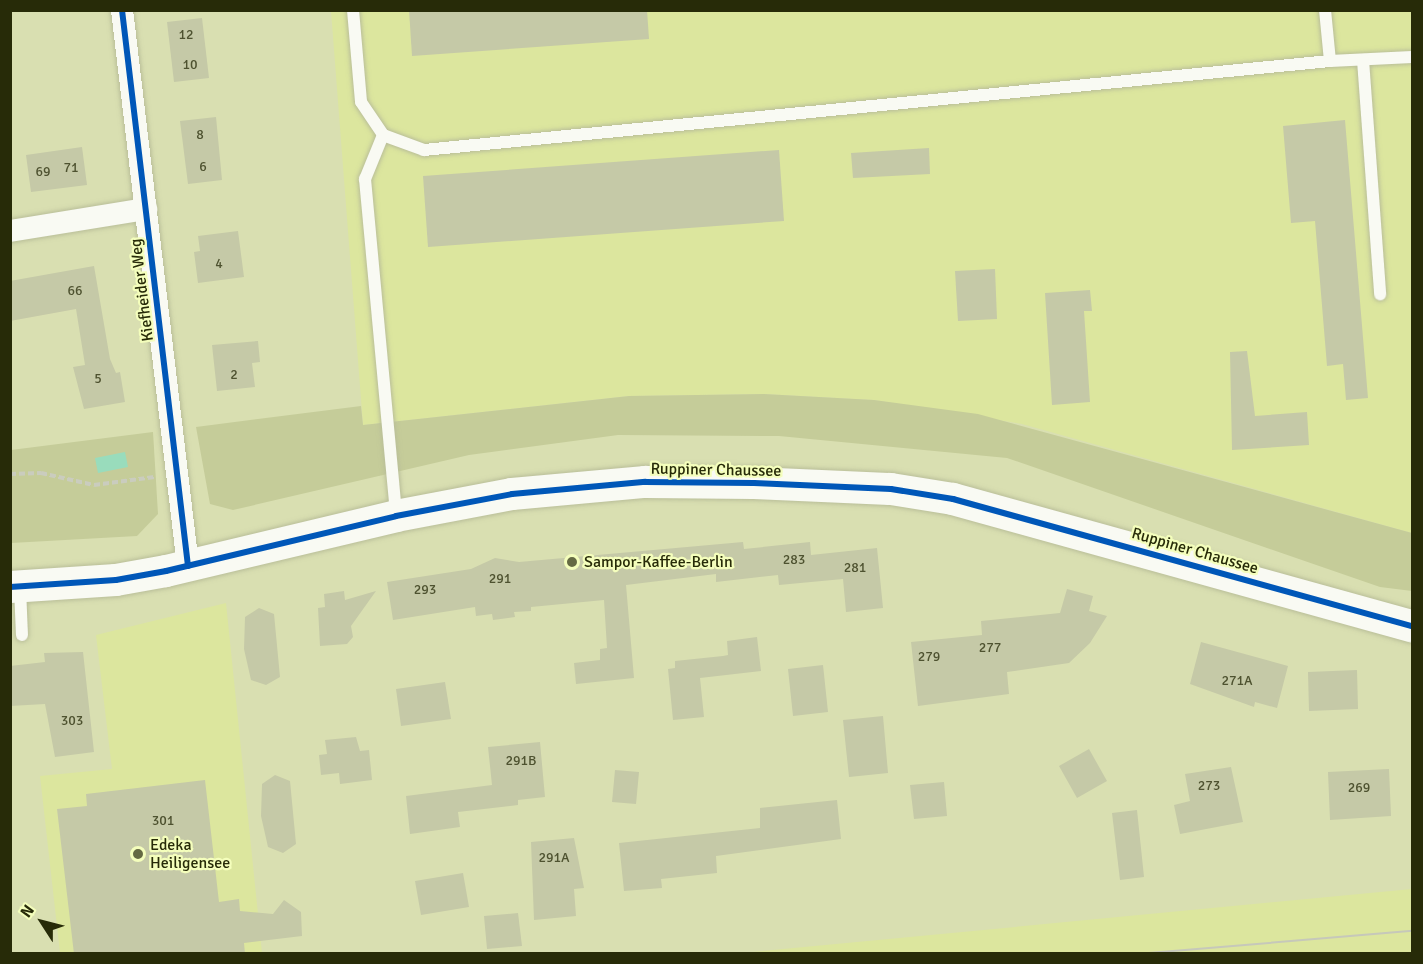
<!DOCTYPE html>
<style>
body{margin:0}
#map{position:relative;width:1423px;height:964px;overflow:hidden;background:#d9dfb1;font-family:Signika,sans-serif}
div>[style]{position:absolute}
[style*='--x']{left:calc(var(--x)*1px);top:calc(var(--y)*1px);width:calc(var(--w)*1px);rotate:calc(var(--a)*1deg)}
.built>*{inset:0;background:#dce69e}
.green>*{inset:0;background:#c5cc99}
.water>*{inset:0;background:#99dcbc}
.building>*{inset:0;background:#c5c9a7}
.path>*{height:4px;margin-top:-2px;transform-origin:0;background:repeating-linear-gradient(90deg,#caccbe 0 6px,transparent 0 9px)}
.roads{filter:drop-shadow(0 0 2px #b9be99) drop-shadow(0 0 2px #b9be99)}
.lane>*{height:12px;margin:-6px;padding:0 6px;transform-origin:6px;border-radius:6px;background:#f9faf3}
.street>*{height:22px;margin:-11px;padding:0 11px;transform-origin:11px;border-radius:11px;background:#f9faf3}
.secondary>*{height:32px;margin:-16px;padding:0 16px;transform-origin:16px;border-radius:16px;background:#f9faf3}
.tram>*{height:1.5px;margin:-0.75px;padding:0 0.75px;transform-origin:0.75px;border-radius:0.75px;background:#c6c8ba}
.cycleway>*{height:6px;margin:-3px;padding:0 3px;transform-origin:3px;border-radius:3px;background:#0057b8}
.dots>*{width:16px;height:16px;translate:-50% -50%;box-sizing:border-box;border:3px solid #f4febc;border-radius:50%}
span{translate:-50% -50%;white-space:nowrap;text-align:center;line-height:1.15;-webkit-text-stroke:4.5px #f4febc;paint-order:stroke}
.number-label{font-size:14px;color:#4e5230}
.number-label span{-webkit-text-stroke-width:0}
.street-label{font-size:16px;color:#272b08}
.poi-label{font-size:16px;color:#272b08}
.left{translate:0 -50%;text-align:left}
.frame{position:absolute;inset:0;border:12px solid #272b08;pointer-events:none}
.north{position:absolute;left:12px;top:892px;width:60px;height:60px;-webkit-text-stroke:4px #f4febc;paint-order:stroke;rotate:306deg;font-size:16px;font-weight:700;line-height:24px;text-align:center;color:#272b08}
.north::after{content:'';display:block;margin:auto;width:21px;height:27px;background:#272b08;clip-path:polygon(50% 0,100% 100%,50% 72%,0 100%)}
</style>
<div id="map">
<div class="built">
<i style="clip-path:polygon(331px 11px,1412px 11px,1412px 533px,1022px 424px,874px 400px,764px 394px,629px 396px,363px 425px)"></i>
<i style="clip-path:polygon(226px 603px,262px 953px,60px 953px,40px 776px,112px 769px,96px 635px)"></i>
<i style="clip-path:polygon(1412px 889px,1412px 953px,742px 953px)"></i>
</div>
<div class="green">
<i style="clip-path:polygon(764px 394px,874px 400px,978px 414px,1412px 533px,1412px 591px,1380px 587px,1007px 458px,779px 436px,618px 435px,469px 455px,233px 510px,210px 504px,196px 427px,361px 406px,363px 425px,629px 396px)"></i>
<i style="clip-path:polygon(153px 432px,158px 514px,137px 536px,11px 543px,11px 450px)"></i>
</div>
<div class="water">
<i style="clip-path:polygon(125px 452px,128px 467px,98px 473px,95px 458px)"></i>
</div>
<div class="building">
<i style="clip-path:polygon(409px 10px,647px 10px,649px 39px,412px 56px)"></i>
<i style="clip-path:polygon(202px 18px,209px 78px,174px 82px,167px 22px)"></i>
<i style="clip-path:polygon(216px 117px,222px 180px,188px 184px,180px 121px)"></i>
<i style="clip-path:polygon(1345px 120px,1368px 398px,1346px 400px,1343px 364px,1327px 366px,1315px 221px,1291px 223px,1283px 126px)"></i>
<i style="clip-path:polygon(82px 147px,87px 185px,31px 192px,26px 155px)"></i>
<i style="clip-path:polygon(929px 148px,930px 174px,853px 178px,851px 153px)"></i>
<i style="clip-path:polygon(779px 150px,784px 221px,428px 247px,423px 176px)"></i>
<i style="clip-path:polygon(238px 231px,244px 277px,198px 283px,194px 252px,200px 251px,198px 236px)"></i>
<i style="clip-path:polygon(94px 266px,110px 359px,116px 373px,120px 372px,125px 402px,84px 409px,73px 367px,85px 365px,76px 309px,10px 321px,10px 281px)"></i>
<i style="clip-path:polygon(995px 269px,997px 319px,958px 321px,955px 271px)"></i>
<i style="clip-path:polygon(1090px 290px,1092px 311px,1084px 311px,1090px 402px,1052px 405px,1045px 293px)"></i>
<i style="clip-path:polygon(258px 341px,260px 362px,252px 363px,255px 387px,217px 391px,212px 345px)"></i>
<i style="clip-path:polygon(1247px 351px,1255px 416px,1307px 412px,1309px 445px,1232px 450px,1230px 352px)"></i>
<i style="clip-path:polygon(743px 542px,744px 549px,810px 542px,811px 555px,877px 548px,883px 608px,846px 612px,843px 579px,779px 585px,778px 575px,716px 582px,716px 574px,626px 585px,634px 678px,576px 684px,574px 663px,600px 660px,600px 649px,607px 648px,604px 600px,531px 607px,531px 611px,514px 612px,515px 617px,493px 620px,492px 614px,476px 616px,475px 607px,393px 620px,387px 582px,471px 569px,495px 558px,519px 562px)"></i>
<i style="clip-path:polygon(1067px 589px,1093px 596px,1089px 611px,1107px 616px,1090px 643px,1069px 663px,1007px 672px,1009px 694px,918px 706px,911px 642px,982px 635px,981px 621px,1060px 613px)"></i>
<i style="clip-path:polygon(344px 591px,345px 600px,376px 591px,351px 626px,353px 637px,347px 644px,320px 646px,318px 608px,325px 607px,324px 594px)"></i>
<i style="clip-path:polygon(259px 608px,274px 614px,280px 677px,266px 685px,251px 680px,244px 649px,245px 617px)"></i>
<i style="clip-path:polygon(757px 637px,761px 671px,700px 678px,704px 717px,673px 720px,668px 669px,675px 668px,675px 661px,723px 656px,728px 655px,727px 641px)"></i>
<i style="clip-path:polygon(1201px 642px,1288px 666px,1277px 708px,1255px 702px,1254px 707px,1190px 684px)"></i>
<i style="clip-path:polygon(83px 652px,94px 752px,55px 757px,45px 704px,10px 706px,10px 666px,45px 662px,44px 653px)"></i>
<i style="clip-path:polygon(823px 665px,828px 712px,793px 716px,788px 669px)"></i>
<i style="clip-path:polygon(1357px 670px,1358px 709px,1309px 711px,1308px 672px)"></i>
<i style="clip-path:polygon(445px 682px,451px 719px,401px 726px,396px 689px)"></i>
<i style="clip-path:polygon(883px 716px,888px 773px,849px 777px,843px 720px)"></i>
<i style="clip-path:polygon(356px 737px,360px 751px,369px 750px,372px 780px,340px 784px,339px 773px,321px 775px,319px 755px,327px 754px,325px 740px)"></i>
<i style="clip-path:polygon(540px 742px,545px 797px,518px 800px,518px 805px,458px 812px,460px 827px,410px 834px,406px 796px,492px 785px,488px 747px)"></i>
<i style="clip-path:polygon(1089px 749px,1107px 781px,1077px 798px,1059px 766px)"></i>
<i style="clip-path:polygon(1231px 767px,1243px 822px,1180px 834px,1174px 805px,1190px 801px,1185px 774px)"></i>
<i style="clip-path:polygon(1389px 769px,1391px 816px,1330px 820px,1328px 772px)"></i>
<i style="clip-path:polygon(615px 770px,639px 772px,636px 804px,612px 802px)"></i>
<i style="clip-path:polygon(275px 775px,290px 781px,296px 844px,283px 853px,268px 847px,261px 816px,262px 784px)"></i>
<i style="clip-path:polygon(205px 780px,219px 902px,239px 899px,240px 911px,273px 914px,284px 900px,301px 912px,302px 936px,244px 943px,245px 954px,74px 954px,57px 809px,87px 806px,86px 794px)"></i>
<i style="clip-path:polygon(944px 782px,947px 816px,914px 819px,910px 785px)"></i>
<i style="clip-path:polygon(837px 800px,841px 839px,716px 856px,717px 873px,661px 879px,662px 888px,624px 891px,619px 843px,760px 828px,760px 808px)"></i>
<i style="clip-path:polygon(1137px 810px,1144px 877px,1120px 880px,1112px 813px)"></i>
<i style="clip-path:polygon(574px 838px,584px 888px,574px 889px,576px 916px,534px 920px,531px 842px)"></i>
<i style="clip-path:polygon(463px 873px,469px 907px,421px 915px,415px 881px)"></i>
<i style="clip-path:polygon(518px 913px,522px 946px,487px 949px,484px 916px)"></i>
</div>
<div class="path">
<i style="--x:10;--y:474;--w:31;--a:-2"></i>
<i style="--x:41;--y:473;--w:54;--a:12.8"></i>
<i style="--x:94;--y:485;--w:61;--a:-7.6"></i>
</div>
<div class="roads">
<div class="lane">
<i style="--x:353;--y:10;--w:92;--a:85"></i>
<i style="--x:361;--y:102;--w:40;--a:56"></i>
<i style="--x:383;--y:135;--w:44;--a:20.1"></i>
<i style="--x:424;--y:150;--w:910;--a:-5.61"></i>
<i style="--x:1325;--y:10;--w:51;--a:84.4"></i>
<i style="--x:1330;--y:61;--w:82;--a:-2.8"></i>
<i style="--x:1363;--y:60;--w:235;--a:85.8"></i>
<i style="--x:383;--y:135;--w:48;--a:112.2"></i>
<i style="--x:365;--y:179;--w:337;--a:84.7"></i>
<i style="--x:20;--y:588;--w:47;--a:87.6"></i>
</div>
<div class="street">
<i style="--x:122;--y:10;--w:560;--a:83.23"></i>
<i style="--x:10;--y:231;--w:138;--a:-9.2"></i>
</div>
<div class="secondary">
<i style="--x:10;--y:587;--w:106;--a:-3.8"></i>
<i style="--x:116;--y:580;--w:51;--a:-10.2"></i>
<i style="--x:166;--y:571;--w:236;--a:-13.4"></i>
<i style="--x:396;--y:516;--w:118;--a:-10.7"></i>
<i style="--x:512;--y:494;--w:134;--a:-5.2"></i>
<i style="--x:645;--y:482;--w:109;--a:0.5"></i>
<i style="--x:754;--y:483;--w:137;--a:2.5"></i>
<i style="--x:891;--y:489;--w:63;--a:9.2"></i>
<i style="--x:953;--y:499;--w:476;--a:15.5"></i>
</div>
</div>
<div class="tram">
<i style="--x:1137;--y:954;--w:276;--a:-4.8"></i>
</div>
<div class="cycleway">
<i style="--x:122;--y:10;--w:560;--a:83.23"></i>
<i style="--x:10;--y:587;--w:106;--a:-3.8"></i>
<i style="--x:116;--y:580;--w:51;--a:-10.2"></i>
<i style="--x:166;--y:571;--w:236;--a:-13.4"></i>
<i style="--x:396;--y:516;--w:118;--a:-10.7"></i>
<i style="--x:512;--y:494;--w:134;--a:-5.2"></i>
<i style="--x:645;--y:482;--w:109;--a:0.5"></i>
<i style="--x:754;--y:483;--w:137;--a:2.5"></i>
<i style="--x:891;--y:489;--w:63;--a:9.2"></i>
<i style="--x:953;--y:499;--w:476;--a:15.5"></i>
</div>
<div class="dots">
<i style="left:572px;top:562px;background:#656a43"></i>
<i style="left:138px;top:854px;background:#656a43"></i>
</div>
<div class="number-label">
<span style="left:186px;top:35px">12</span>
<span style="left:190px;top:65px">10</span>
<span style="left:200px;top:135px">8</span>
<span style="left:203px;top:167px">6</span>
<span style="left:71px;top:168px">71</span>
<span style="left:43px;top:172px">69</span>
<span style="left:219px;top:264px">4</span>
<span style="left:75px;top:291px">66</span>
<span style="left:234px;top:375px">2</span>
<span style="left:98px;top:379px">5</span>
<span style="left:794px;top:560px">283</span>
<span style="left:855px;top:568px">281</span>
<span style="left:500px;top:579px">291</span>
<span style="left:425px;top:590px">293</span>
<span style="left:990px;top:648px">277</span>
<span style="left:929px;top:657px">279</span>
<span style="left:1237px;top:681px">271A</span>
<span style="left:72px;top:721px">303</span>
<span style="left:521px;top:761px">291B</span>
<span style="left:1209px;top:786px">273</span>
<span style="left:1359px;top:788px">269</span>
<span style="left:163px;top:821px">301</span>
<span style="left:554px;top:858px">291A</span>
</div>
<div class="street-label">
<span style="left:142px;top:290px;rotate:-97deg">Kiefheider Weg</span>
<span style="left:716px;top:470px;rotate:1deg">Ruppiner Chaussee</span>
<span style="left:1195px;top:551px;rotate:16deg">Ruppiner Chaussee</span>
</div>
<div class="poi-label">
<span class="left" style="left:584px;top:562px">Sampor-Kaffee-Berlin</span>
<span class="left" style="left:150px;top:854px">Edeka<br>Heiligensee</span>
</div>
<div class="frame"></div>
<div class="north">N</div>
</div>
